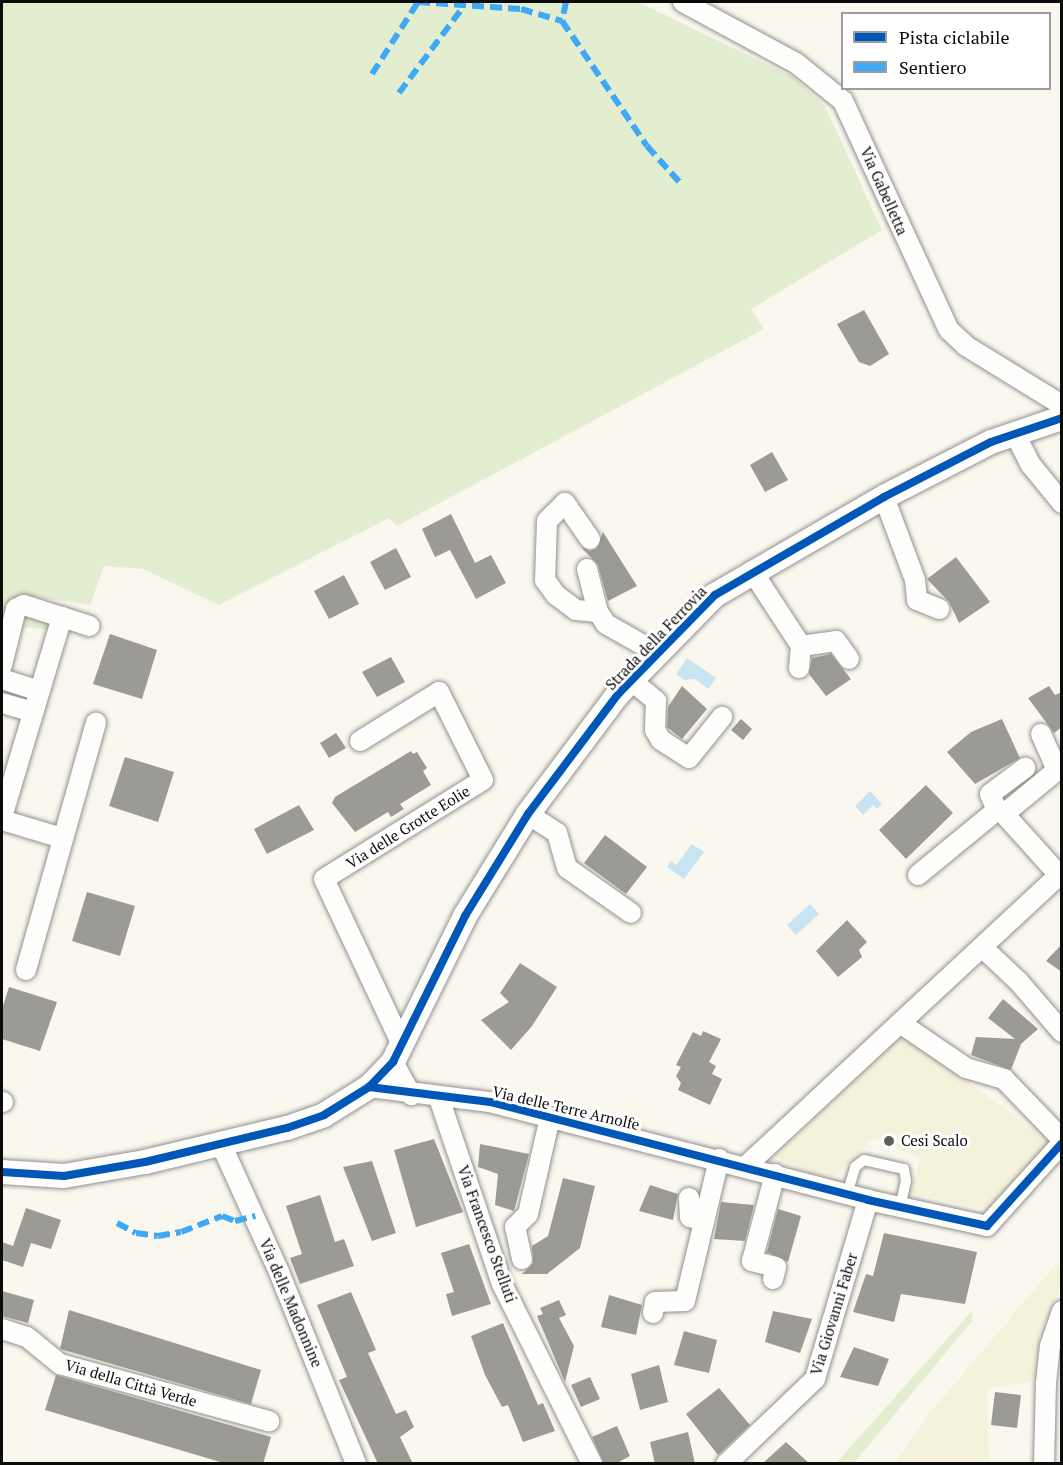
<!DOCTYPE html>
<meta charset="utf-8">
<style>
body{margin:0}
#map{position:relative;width:1063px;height:1465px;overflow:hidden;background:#faf7ef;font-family:"PT Serif",serif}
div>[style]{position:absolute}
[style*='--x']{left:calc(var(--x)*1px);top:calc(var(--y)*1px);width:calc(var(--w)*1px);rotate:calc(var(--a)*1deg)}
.farmland>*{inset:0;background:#f5f2dc}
.green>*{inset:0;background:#e3edd0}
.water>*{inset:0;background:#c8e4f0}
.building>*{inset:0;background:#9c9a95}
.roads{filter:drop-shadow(0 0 2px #93918e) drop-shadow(0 0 2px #93918e)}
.service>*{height:10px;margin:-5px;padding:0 5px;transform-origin:5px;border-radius:5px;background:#fefefd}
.minor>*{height:20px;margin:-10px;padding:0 10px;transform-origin:10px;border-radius:10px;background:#fefefd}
.tertiary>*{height:24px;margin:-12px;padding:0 12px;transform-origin:12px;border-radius:12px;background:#fefefd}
.quiet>*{height:6px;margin-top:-3px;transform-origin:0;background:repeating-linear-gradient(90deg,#3fa9f5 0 12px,transparent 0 18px)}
.cycleway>*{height:8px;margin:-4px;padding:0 4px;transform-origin:4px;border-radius:4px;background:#0057b8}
.dots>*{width:16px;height:16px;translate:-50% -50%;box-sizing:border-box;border:3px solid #fff;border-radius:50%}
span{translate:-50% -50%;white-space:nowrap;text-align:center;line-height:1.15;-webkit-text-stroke:6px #fff;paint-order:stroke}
.street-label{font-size:15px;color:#0b0b0b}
.poi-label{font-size:15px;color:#0b0b0b}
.left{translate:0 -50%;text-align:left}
.frame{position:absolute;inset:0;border:3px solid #0b0b0b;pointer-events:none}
.legend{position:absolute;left:841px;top:12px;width:210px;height:78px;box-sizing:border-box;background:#fff;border:2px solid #9d9d9d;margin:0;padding:8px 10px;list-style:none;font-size:18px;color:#0b0b0b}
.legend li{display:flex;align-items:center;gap:12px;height:30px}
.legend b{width:30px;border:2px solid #9d9d9d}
</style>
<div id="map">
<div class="farmland">
<i style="clip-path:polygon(902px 1034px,1048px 1140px,1039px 1159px,989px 1210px,910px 1193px,920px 1159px,874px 1138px,835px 1177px,814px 1175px,775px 1157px)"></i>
<i style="clip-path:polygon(1056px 1264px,1061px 1268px,1061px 1288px,1041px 1330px,1034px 1382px,987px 1388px,989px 1463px,895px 1463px,932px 1410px)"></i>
</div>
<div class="green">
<i style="clip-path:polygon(2px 2px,638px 2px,793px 77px,825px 106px,882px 230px,751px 309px,764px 329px,397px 526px,389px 518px,219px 605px,143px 569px,104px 566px,90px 605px,20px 595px,57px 631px,2px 624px)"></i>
<i style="clip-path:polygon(972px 1311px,972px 1321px,854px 1463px,836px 1463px)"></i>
</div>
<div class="water">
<i style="clip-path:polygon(687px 658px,716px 678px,708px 689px,695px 679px,684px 680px,676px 674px)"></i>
<i style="clip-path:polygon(870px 791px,882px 804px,877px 809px,873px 805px,863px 815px,855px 806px)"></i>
<i style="clip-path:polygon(692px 844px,704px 852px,684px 879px,667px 867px,671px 861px,676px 865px)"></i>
<i style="clip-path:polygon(810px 904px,819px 914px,796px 935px,787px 925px)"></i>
</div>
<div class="building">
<i style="clip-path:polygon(864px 310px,889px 354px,870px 366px,859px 362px,837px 324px)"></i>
<i style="clip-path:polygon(772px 452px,788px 480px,765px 492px,750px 465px)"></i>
<i style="clip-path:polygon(451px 514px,475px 563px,491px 555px,506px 583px,476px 599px,450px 550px,435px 557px,422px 529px)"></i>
<i style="clip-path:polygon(603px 532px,637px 586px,608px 601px,598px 565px,581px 547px,590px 551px,597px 548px)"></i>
<i style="clip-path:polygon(396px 548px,411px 577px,385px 590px,370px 562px)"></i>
<i style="clip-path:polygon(956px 557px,990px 602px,959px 623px,949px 602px,927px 579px)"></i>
<i style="clip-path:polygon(344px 575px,359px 604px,329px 619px,314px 591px)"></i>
<i style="clip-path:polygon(110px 634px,157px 650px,142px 699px,93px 684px)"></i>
<i style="clip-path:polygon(831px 654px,851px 679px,826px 696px,809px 674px,812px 658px)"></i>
<i style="clip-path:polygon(391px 657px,405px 682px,377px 697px,362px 672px)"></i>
<i style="clip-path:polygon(682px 686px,707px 709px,682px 739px,667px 727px,668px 707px)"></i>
<i style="clip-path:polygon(1049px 686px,1055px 695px,1062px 692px,1062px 727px,1054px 733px,1028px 698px)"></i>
<i style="clip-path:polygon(741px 719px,752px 729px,743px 740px,731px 730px)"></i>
<i style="clip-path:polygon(1002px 719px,1020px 758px,975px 784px,947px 752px,971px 732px)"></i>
<i style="clip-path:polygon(336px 733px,346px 748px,329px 758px,320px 743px)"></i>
<i style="clip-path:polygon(411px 751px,413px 754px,417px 752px,427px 768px,423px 771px,431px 785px,400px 804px,404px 809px,391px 817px,388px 812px,355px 832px,332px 803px,335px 797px)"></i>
<i style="clip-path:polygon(125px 757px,174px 772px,158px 822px,109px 806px)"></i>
<i style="clip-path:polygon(926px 785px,953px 813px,906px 859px,879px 830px)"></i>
<i style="clip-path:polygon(299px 805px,314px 830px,267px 854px,254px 829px)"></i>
<i style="clip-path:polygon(605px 835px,647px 867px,626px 894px,584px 863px)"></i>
<i style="clip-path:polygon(87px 892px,135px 906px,120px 956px,72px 941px)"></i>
<i style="clip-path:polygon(847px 920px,867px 942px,859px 950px,862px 957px,838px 977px,816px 951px)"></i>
<i style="clip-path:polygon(1062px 944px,1062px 972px,1046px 961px)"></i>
<i style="clip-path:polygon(520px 963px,557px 987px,532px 1026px,511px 1050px,481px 1020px,509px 1002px,500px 993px)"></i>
<i style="clip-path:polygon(9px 987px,57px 1002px,40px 1051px,2px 1039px,2px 1009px)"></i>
<i style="clip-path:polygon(1003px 999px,1038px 1029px,1021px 1044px,1011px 1070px,971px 1055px,976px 1037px,1015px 1039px,988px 1018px)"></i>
<i style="clip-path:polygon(703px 1031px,721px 1039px,709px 1062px,716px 1066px,712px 1074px,722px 1079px,710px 1105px,678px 1090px,681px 1083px,676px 1076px,681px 1067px,676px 1065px,693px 1032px,701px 1036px)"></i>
<i style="clip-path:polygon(434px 1139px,463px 1212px,416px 1227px,394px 1150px)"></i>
<i style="clip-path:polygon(480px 1144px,529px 1154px,514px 1211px,495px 1205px,498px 1174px,478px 1167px)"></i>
<i style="clip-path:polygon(372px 1161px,396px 1233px,372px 1241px,343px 1167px)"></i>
<i style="clip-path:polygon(563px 1178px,595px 1186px,580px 1248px,547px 1274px,522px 1274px,533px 1263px,532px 1246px,548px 1236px)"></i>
<i style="clip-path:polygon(650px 1185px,678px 1194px,673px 1220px,639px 1211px)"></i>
<i style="clip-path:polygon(320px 1195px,335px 1242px,344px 1239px,354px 1266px,300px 1284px,290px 1258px,302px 1254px,286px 1206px)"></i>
<i style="clip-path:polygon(721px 1202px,754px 1205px,745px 1241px,714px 1239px)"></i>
<i style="clip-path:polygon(26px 1208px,61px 1220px,51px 1249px,31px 1243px,23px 1267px,2px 1260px,2px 1242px,13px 1246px)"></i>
<i style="clip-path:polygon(778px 1209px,801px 1216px,788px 1262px,767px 1252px)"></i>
<i style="clip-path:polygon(884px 1233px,977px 1252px,965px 1304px,901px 1294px,894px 1322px,853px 1312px,866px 1274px,873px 1276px)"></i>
<i style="clip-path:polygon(469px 1244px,491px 1304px,452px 1316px,446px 1294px,454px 1292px,441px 1253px)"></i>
<i style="clip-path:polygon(2px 1291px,34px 1300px,28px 1323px,2px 1316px)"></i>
<i style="clip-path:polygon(351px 1292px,376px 1350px,368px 1353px,396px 1414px,406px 1410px,414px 1427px,400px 1437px,413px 1464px,378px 1464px,339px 1380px,347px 1377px,317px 1305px)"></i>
<i style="clip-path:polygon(609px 1295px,642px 1305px,636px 1335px,601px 1327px)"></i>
<i style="clip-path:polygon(559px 1300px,566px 1315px,559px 1318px,574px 1346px,565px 1382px,537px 1316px,543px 1314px,540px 1308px)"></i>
<i style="clip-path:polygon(69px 1310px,261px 1370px,251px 1404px,60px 1349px)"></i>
<i style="clip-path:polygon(773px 1311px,812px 1319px,800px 1353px,765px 1342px)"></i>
<i style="clip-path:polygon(503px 1323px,538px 1405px,543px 1403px,555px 1431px,523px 1442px,508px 1405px,502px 1407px,485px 1375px,471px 1336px)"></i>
<i style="clip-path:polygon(684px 1331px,717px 1340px,709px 1373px,674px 1365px)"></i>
<i style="clip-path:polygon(854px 1347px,889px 1359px,878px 1386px,840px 1377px)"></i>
<i style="clip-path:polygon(659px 1365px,668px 1402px,640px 1410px,631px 1374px)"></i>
<i style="clip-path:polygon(56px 1375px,271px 1437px,263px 1464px,227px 1464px,45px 1410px)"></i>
<i style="clip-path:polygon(590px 1377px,600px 1399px,581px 1407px,571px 1385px)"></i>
<i style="clip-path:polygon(719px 1388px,750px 1425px,718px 1455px,686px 1414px)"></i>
<i style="clip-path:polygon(995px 1392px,1021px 1395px,1017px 1428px,991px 1425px)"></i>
<i style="clip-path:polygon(617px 1426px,630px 1456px,615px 1464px,604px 1464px,592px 1437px)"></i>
<i style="clip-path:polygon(688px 1432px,695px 1464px,655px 1464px,650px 1442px)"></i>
<i style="clip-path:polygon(786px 1442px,810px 1464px,762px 1464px)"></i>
</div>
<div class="roads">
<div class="service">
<i style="--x:847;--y:1194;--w:28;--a:-73"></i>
<i style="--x:855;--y:1167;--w:11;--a:-38"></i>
<i style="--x:864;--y:1160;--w:41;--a:12.7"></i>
<i style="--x:904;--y:1169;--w:12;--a:81"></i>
<i style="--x:906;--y:1181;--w:27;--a:103"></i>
</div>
<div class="minor">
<i style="--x:683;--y:2;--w:128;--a:28.4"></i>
<i style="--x:796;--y:63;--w:60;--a:39"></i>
<i style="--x:843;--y:101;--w:252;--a:65.2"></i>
<i style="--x:949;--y:330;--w:23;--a:43"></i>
<i style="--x:966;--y:346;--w:113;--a:31.6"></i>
<i style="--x:1015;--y:434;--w:35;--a:63"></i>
<i style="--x:1031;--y:465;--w:49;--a:50.8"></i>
<i style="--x:884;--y:497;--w:89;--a:69.5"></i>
<i style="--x:915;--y:580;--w:20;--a:84"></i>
<i style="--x:917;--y:600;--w:24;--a:22"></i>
<i style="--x:590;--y:539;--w:44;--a:-124.8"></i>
<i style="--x:565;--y:503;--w:25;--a:135"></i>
<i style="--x:547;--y:521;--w:59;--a:91.9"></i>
<i style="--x:545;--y:580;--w:19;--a:54"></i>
<i style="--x:556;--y:595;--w:25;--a:37"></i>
<i style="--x:576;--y:610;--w:22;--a:5"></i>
<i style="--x:598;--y:612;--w:14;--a:56"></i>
<i style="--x:606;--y:624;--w:59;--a:29.6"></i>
<i style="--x:587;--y:569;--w:44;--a:75.7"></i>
<i style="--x:752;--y:571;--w:90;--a:56.8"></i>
<i style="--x:801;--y:646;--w:35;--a:-8"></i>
<i style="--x:836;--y:641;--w:22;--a:54"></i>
<i style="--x:62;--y:617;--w:29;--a:18"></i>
<i style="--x:2;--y:665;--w:58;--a:-76"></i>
<i style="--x:16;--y:609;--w:9;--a:-27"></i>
<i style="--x:24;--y:605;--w:40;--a:18"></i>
<i style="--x:62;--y:617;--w:209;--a:106.7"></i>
<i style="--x:799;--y:668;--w:22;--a:-85"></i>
<i style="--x:2;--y:679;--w:39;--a:18"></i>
<i style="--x:631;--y:680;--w:33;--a:40"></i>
<i style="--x:656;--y:701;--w:29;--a:92"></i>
<i style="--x:655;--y:730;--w:12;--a:59"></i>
<i style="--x:661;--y:740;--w:33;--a:33"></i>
<i style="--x:689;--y:758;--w:53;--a:-51.2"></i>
<i style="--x:2;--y:703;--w:32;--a:16"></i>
<i style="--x:1041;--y:734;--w:39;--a:66"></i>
<i style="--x:360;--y:741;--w:93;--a:-31.8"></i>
<i style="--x:439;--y:692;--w:98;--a:63.4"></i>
<i style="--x:483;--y:780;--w:187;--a:148.1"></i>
<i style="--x:324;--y:879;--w:181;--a:64.8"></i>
<i style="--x:997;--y:810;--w:17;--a:-114"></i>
<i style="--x:990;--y:794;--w:44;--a:-36.6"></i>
<i style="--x:528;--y:814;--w:35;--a:33"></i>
<i style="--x:557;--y:833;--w:36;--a:74"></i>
<i style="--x:567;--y:868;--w:78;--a:35.1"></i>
<i style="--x:2;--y:820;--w:63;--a:16.7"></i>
<i style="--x:918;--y:875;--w:102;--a:-39.4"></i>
<i style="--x:997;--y:810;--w:8;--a:30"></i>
<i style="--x:982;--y:947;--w:51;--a:43.4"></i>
<i style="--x:1019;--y:982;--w:66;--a:49.3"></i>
<i style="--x:26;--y:970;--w:257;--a:-74.2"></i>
<i style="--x:900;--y:1023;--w:80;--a:34.3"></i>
<i style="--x:966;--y:1068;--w:40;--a:16"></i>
<i style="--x:1004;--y:1079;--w:83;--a:46"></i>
<i style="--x:393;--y:1062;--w:38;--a:61"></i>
<i style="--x:369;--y:1087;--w:122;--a:7.1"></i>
<i style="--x:490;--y:1102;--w:390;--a:14.5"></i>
<i style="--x:868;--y:1200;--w:122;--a:12.3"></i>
<i style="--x:987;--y:1226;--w:112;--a:-47.9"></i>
<i style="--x:439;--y:1098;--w:196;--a:71.3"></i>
<i style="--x:502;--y:1284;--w:201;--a:63.4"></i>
<i style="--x:2;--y:1102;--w:1;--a:0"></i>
<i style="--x:221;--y:1144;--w:141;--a:65.6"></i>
<i style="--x:279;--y:1272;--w:207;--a:68.1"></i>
<i style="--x:746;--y:1166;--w:427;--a:-42.9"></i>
<i style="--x:1059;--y:875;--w:82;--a:-132"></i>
<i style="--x:1004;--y:814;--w:75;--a:-39.6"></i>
<i style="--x:689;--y:1198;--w:19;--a:87"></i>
<i style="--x:690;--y:1217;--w:15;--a:16"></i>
<i style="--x:522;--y:1259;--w:33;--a:-102"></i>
<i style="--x:515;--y:1227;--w:18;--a:-45"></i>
<i style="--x:528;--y:1214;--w:99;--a:-77.2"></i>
<i style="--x:773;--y:1279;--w:12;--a:-76"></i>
<i style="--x:776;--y:1267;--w:25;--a:-166"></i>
<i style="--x:752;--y:1261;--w:90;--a:-75.2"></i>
<i style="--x:653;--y:1313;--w:11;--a:-80"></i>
<i style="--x:655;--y:1302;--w:30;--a:-2"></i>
<i style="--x:685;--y:1301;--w:146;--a:-76.5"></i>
<i style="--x:2;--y:1329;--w:26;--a:18"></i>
<i style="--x:27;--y:1337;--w:43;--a:39.3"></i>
<i style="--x:60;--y:1364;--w:217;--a:15.3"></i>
<i style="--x:726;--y:1464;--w:123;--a:-43.7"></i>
<i style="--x:815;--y:1379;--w:187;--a:-73.5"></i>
<i style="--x:1044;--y:1464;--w:81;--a:-88.6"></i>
<i style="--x:1046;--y:1383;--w:37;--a:-84"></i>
<i style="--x:1050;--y:1346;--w:37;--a:-71"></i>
</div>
<div class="tertiary">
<i style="--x:2;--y:1172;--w:62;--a:3.7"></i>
<i style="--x:64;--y:1176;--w:82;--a:-9.8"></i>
<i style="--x:145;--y:1162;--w:146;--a:-13.5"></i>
<i style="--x:287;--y:1128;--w:39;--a:-19"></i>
<i style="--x:324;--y:1115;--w:53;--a:-31.9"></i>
<i style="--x:369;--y:1087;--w:35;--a:-46"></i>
<i style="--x:393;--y:1062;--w:163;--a:-63.7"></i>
<i style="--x:465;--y:916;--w:120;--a:-58.3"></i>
<i style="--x:528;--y:814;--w:151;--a:-53.1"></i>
<i style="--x:619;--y:693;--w:137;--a:-45.6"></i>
<i style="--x:715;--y:595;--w:195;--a:-30.1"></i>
<i style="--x:884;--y:497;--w:120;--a:-27.2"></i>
<i style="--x:991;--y:442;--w:75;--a:-18.7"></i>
</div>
</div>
<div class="quiet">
<i style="--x:418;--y:2;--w:103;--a:3.9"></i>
<i style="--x:521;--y:9;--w:43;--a:16.3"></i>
<i style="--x:566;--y:2;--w:19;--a:102"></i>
<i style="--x:562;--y:21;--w:151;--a:55.8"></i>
<i style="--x:647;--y:146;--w:54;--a:48"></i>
<i style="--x:372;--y:74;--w:85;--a:-57.4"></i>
<i style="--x:399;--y:93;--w:107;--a:-53.3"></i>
<i style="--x:117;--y:1223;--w:21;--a:28"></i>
<i style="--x:136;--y:1233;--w:22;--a:8"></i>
<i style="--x:158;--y:1236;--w:23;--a:-10"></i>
<i style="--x:181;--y:1232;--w:44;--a:-21.3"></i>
<i style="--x:222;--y:1216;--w:14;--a:21"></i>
<i style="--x:235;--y:1221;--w:21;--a:-14"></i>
</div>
<div class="cycleway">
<i style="--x:369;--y:1087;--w:122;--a:7.1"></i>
<i style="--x:490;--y:1102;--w:390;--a:14.5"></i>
<i style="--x:868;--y:1200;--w:122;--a:12.3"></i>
<i style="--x:987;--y:1226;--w:112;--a:-47.9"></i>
<i style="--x:2;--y:1172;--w:62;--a:3.7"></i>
<i style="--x:64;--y:1176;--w:82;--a:-9.8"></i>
<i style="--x:145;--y:1162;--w:146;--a:-13.5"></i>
<i style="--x:287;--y:1128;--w:39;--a:-19"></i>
<i style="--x:324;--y:1115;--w:53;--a:-31.9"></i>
<i style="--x:369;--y:1087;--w:35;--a:-46"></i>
<i style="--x:393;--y:1062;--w:163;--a:-63.7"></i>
<i style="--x:465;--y:916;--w:120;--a:-58.3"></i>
<i style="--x:528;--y:814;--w:151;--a:-53.1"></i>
<i style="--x:619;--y:693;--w:137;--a:-45.6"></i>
<i style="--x:715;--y:595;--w:195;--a:-30.1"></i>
<i style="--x:884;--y:497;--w:120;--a:-27.2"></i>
<i style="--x:991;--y:442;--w:75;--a:-18.7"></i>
</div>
<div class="dots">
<i style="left:889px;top:1141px;background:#5f5e5b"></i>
</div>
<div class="street-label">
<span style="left:884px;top:191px;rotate:66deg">Via Gabelletta</span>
<span style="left:656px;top:638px;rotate:-46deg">Strada della Ferrovia</span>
<span style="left:408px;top:827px;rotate:-32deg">Via delle Grotte Eolie</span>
<span style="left:566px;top:1108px;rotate:13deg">Via delle Terre Arnolfe</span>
<span style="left:487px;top:1234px;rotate:70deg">Via Francesco Stelluti</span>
<span style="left:291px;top:1303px;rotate:67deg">Via delle Madonnine</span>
<span style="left:834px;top:1314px;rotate:-73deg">Via Giovanni Faber</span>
<span style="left:131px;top:1383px;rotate:16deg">Via della Città Verde</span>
</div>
<div class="poi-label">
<span class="left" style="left:901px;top:1141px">Cesi Scalo</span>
</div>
<div class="frame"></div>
<ul class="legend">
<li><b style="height:8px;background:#0057b8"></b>Pista ciclabile</li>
<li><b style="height:8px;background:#3fa9f5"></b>Sentiero</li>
</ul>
</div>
